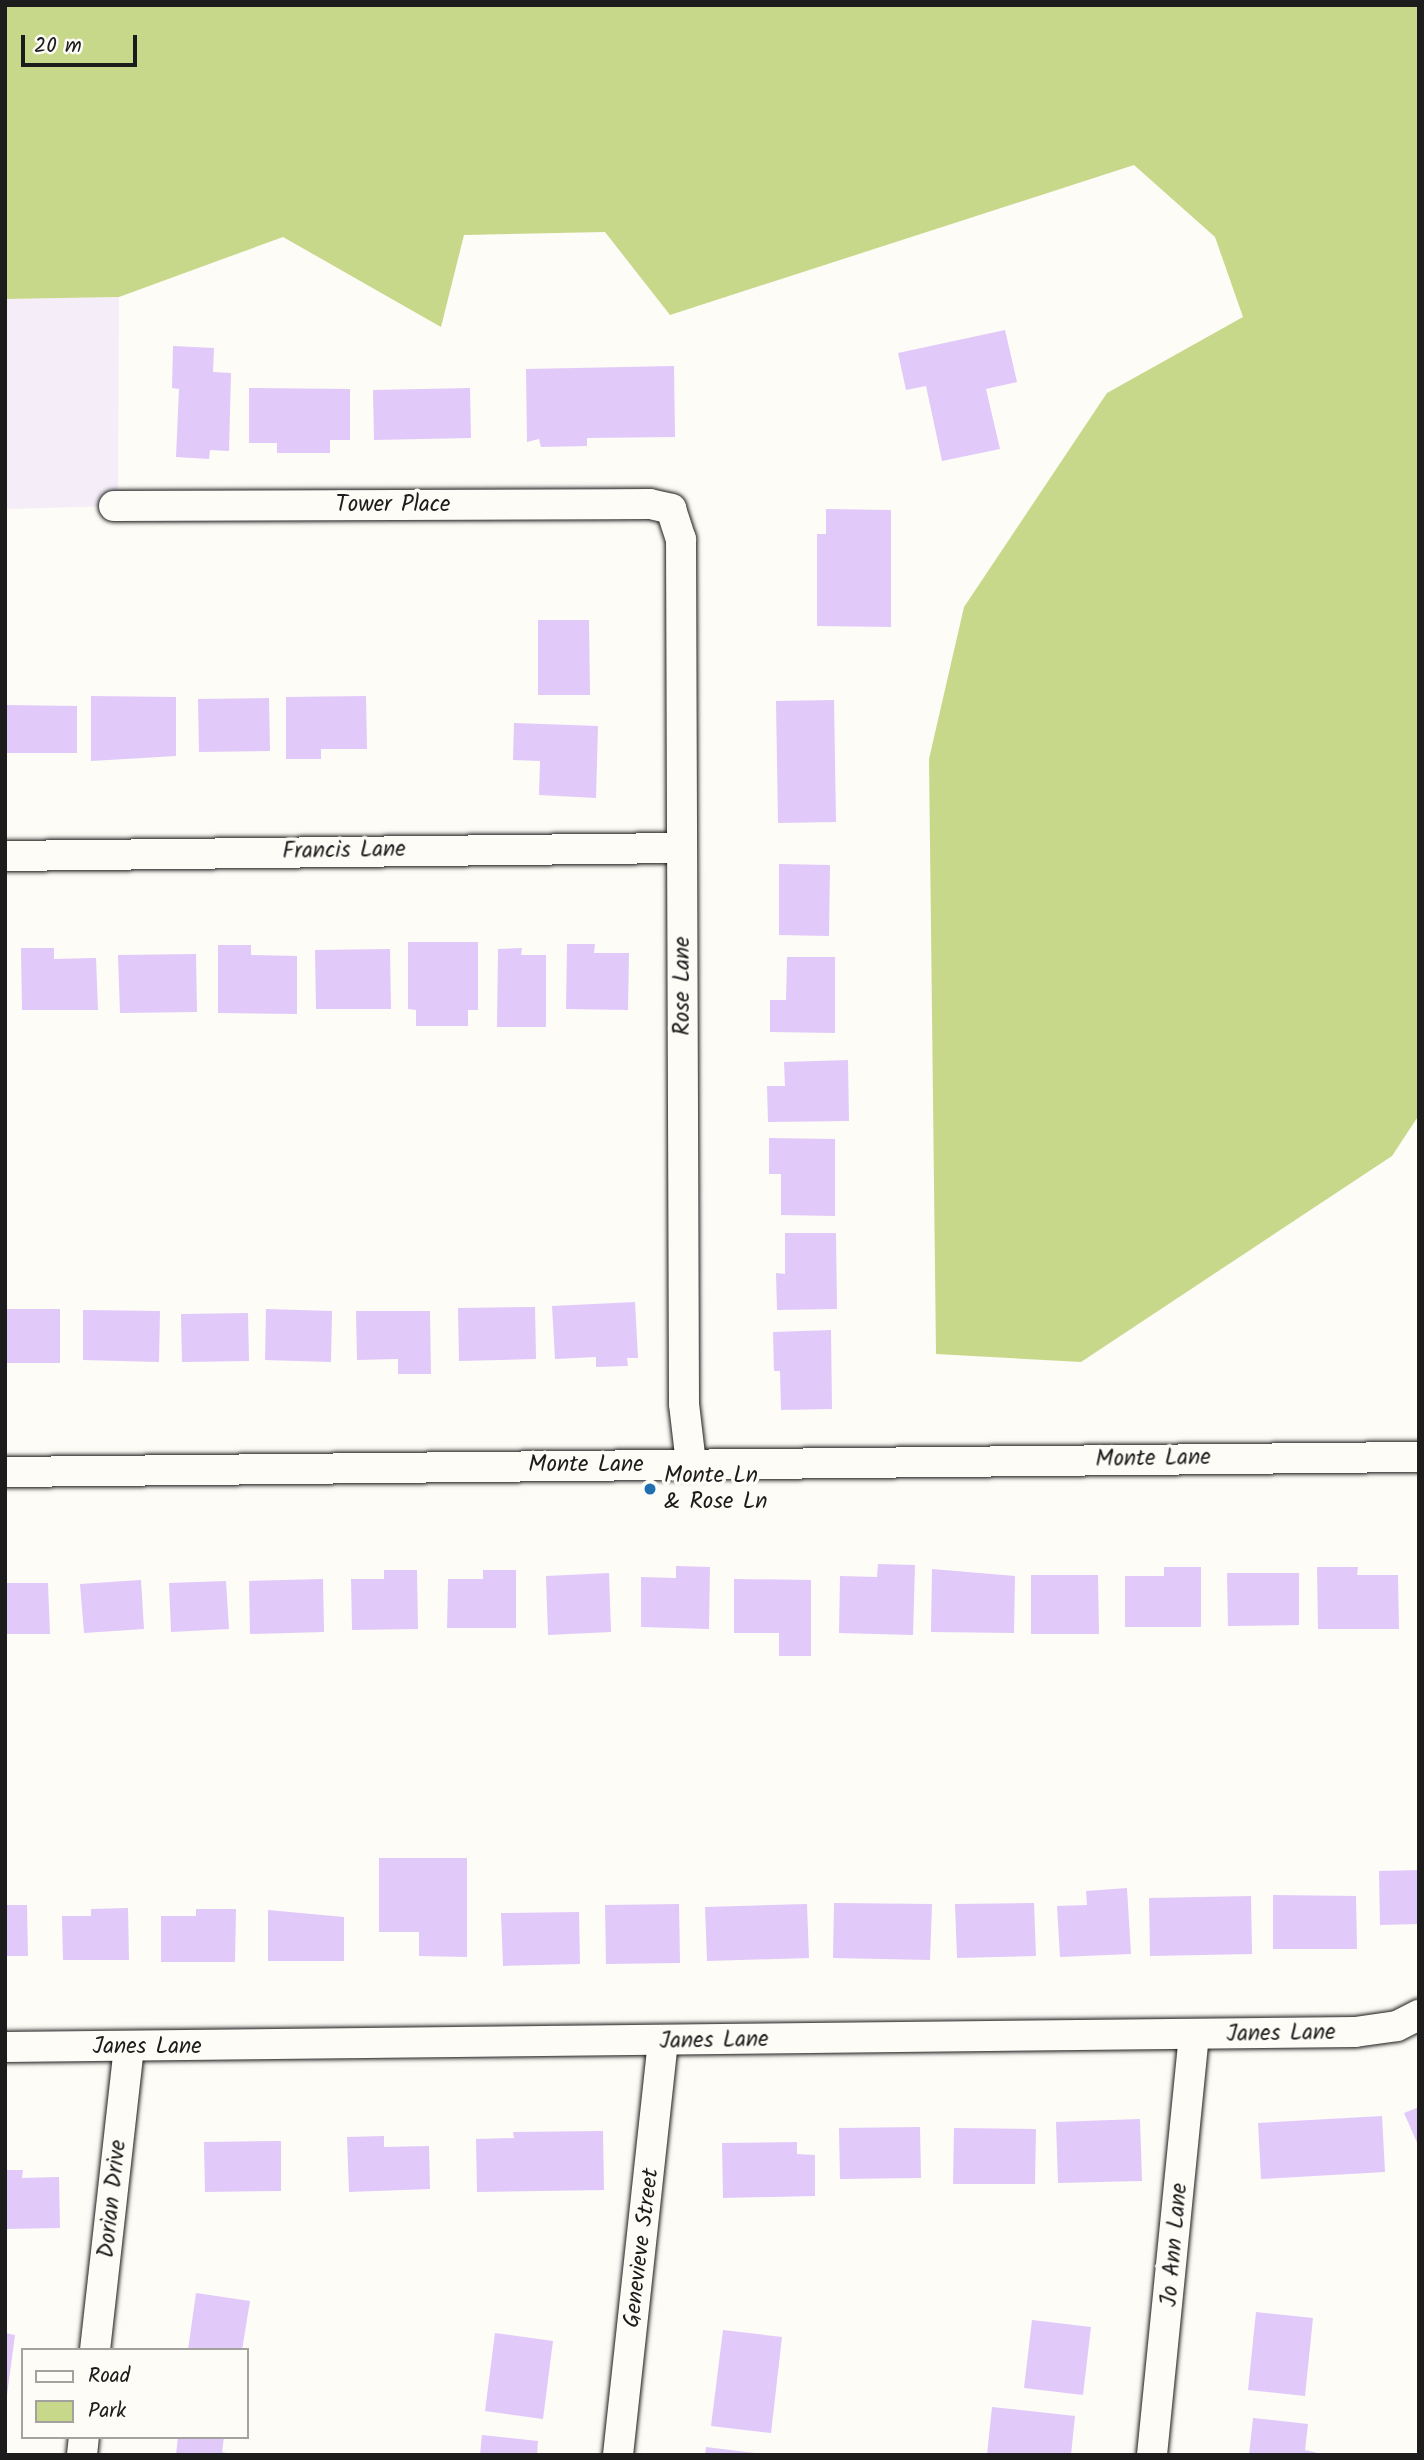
<!DOCTYPE html>
<style>
body{margin:0}
#map{position:relative;width:1424px;height:2460px;overflow:hidden;background:#fdfcf7;font-family:Kalam,sans-serif}
div>[style]{position:absolute}
[style*='--x']{left:calc(var(--x)*1px);top:calc(var(--y)*1px);width:calc(var(--w)*1px);rotate:calc(var(--a)*1deg)}
.built>*{inset:0;background:#f5edf8}
.green>*{inset:0;background:#c8d88b}
.building>*{inset:0;background:#e1c9fa}
.roads{filter:drop-shadow(0 0 2px #1c1c1c) drop-shadow(0 0 2px #1c1c1c)}
.minor>*{height:30px;margin:-15px;padding:0 15px;transform-origin:15px;border-radius:15px;background:#fdfcf7}
.dots>*{width:19px;height:19px;translate:-50% -50%;box-sizing:border-box;border:4px solid #fdfcf7;border-radius:50%}
span{translate:-50% -50%;white-space:nowrap;text-align:center;line-height:1.15;-webkit-text-stroke:7px #fdfcf7;paint-order:stroke}
.street-label{font-size:23px;color:#1c1c1c}
.poi-label{font-size:23px;color:#1c1c1c}
.left{translate:0 -50%;text-align:left}
.frame{position:absolute;inset:0;border:7px solid #1c1c1c;pointer-events:none}
.legend{position:absolute;left:21px;top:2348px;width:228px;height:91px;box-sizing:border-box;background:#fdfcf7;border:2px solid #a3a29f;margin:0;padding:9px 12px;list-style:none;font-size:21px;color:#1c1c1c}
.legend li{display:flex;align-items:center;gap:14px;height:35px}
.legend b{width:35px;border:2px solid #a3a29f}
.scale{position:absolute;left:21px;top:35px;width:116px;height:32px;box-sizing:border-box;border:4px solid #1c1c1c;border-top:0;padding-left:9px;font-size:21px;line-height:24px;white-space:nowrap;color:#1c1c1c;-webkit-text-stroke:5px #fdfcf7;paint-order:stroke}
</style>
<div id="map">
<div class="built">
<i style="clip-path:polygon(119px 297px,118px 506px,5px 509px,5px 299px)"></i>
</div>
<div class="green">
<i style="clip-path:polygon(5px 5px,1419px 5px,1419px 1115px,1392px 1156px,1081px 1362px,936px 1354px,929px 759px,964px 607px,1107px 393px,1243px 317px,1215px 237px,1134px 165px,670px 315px,605px 232px,464px 235px,441px 327px,283px 237px,119px 297px,5px 299px)"></i>
</div>
<div class="building">
<i style="clip-path:polygon(1005px 330px,1017px 382px,986px 389px,1000px 449px,942px 461px,926px 386px,906px 390px,898px 353px)"></i>
<i style="clip-path:polygon(173px 346px,214px 348px,213px 372px,231px 373px,229px 451px,210px 450px,209px 459px,176px 457px,179px 389px,172px 388px)"></i>
<i style="clip-path:polygon(674px 366px,675px 437px,587px 438px,587px 446px,541px 447px,539px 439px,527px 442px,526px 369px)"></i>
<i style="clip-path:polygon(249px 388px,350px 389px,350px 440px,330px 440px,330px 453px,277px 453px,277px 443px,249px 443px)"></i>
<i style="clip-path:polygon(470px 388px,471px 438px,374px 440px,373px 390px)"></i>
<i style="clip-path:polygon(826px 509px,891px 510px,891px 627px,817px 626px,817px 534px,826px 534px)"></i>
<i style="clip-path:polygon(538px 620px,589px 620px,590px 695px,538px 695px)"></i>
<i style="clip-path:polygon(91px 696px,176px 697px,176px 756px,91px 761px)"></i>
<i style="clip-path:polygon(366px 696px,367px 749px,321px 749px,321px 759px,286px 759px,286px 697px)"></i>
<i style="clip-path:polygon(269px 698px,270px 751px,199px 752px,198px 699px)"></i>
<i style="clip-path:polygon(834px 700px,836px 822px,778px 823px,776px 701px)"></i>
<i style="clip-path:polygon(5px 705px,77px 706px,77px 753px,5px 753px)"></i>
<i style="clip-path:polygon(514px 723px,598px 726px,596px 798px,539px 795px,540px 761px,513px 760px)"></i>
<i style="clip-path:polygon(779px 864px,830px 865px,829px 936px,779px 935px)"></i>
<i style="clip-path:polygon(408px 942px,478px 942px,478px 1010px,468px 1010px,468px 1026px,416px 1026px,416px 1010px,408px 1009px)"></i>
<i style="clip-path:polygon(567px 944px,595px 944px,594px 953px,629px 953px,628px 1010px,566px 1009px)"></i>
<i style="clip-path:polygon(218px 945px,251px 945px,251px 955px,297px 956px,297px 1014px,218px 1013px)"></i>
<i style="clip-path:polygon(21px 948px,54px 948px,54px 959px,96px 958px,98px 1010px,22px 1010px)"></i>
<i style="clip-path:polygon(522px 948px,521px 955px,546px 955px,546px 1027px,497px 1027px,498px 949px)"></i>
<i style="clip-path:polygon(390px 949px,391px 1009px,316px 1009px,315px 950px)"></i>
<i style="clip-path:polygon(196px 954px,197px 1012px,120px 1013px,118px 955px)"></i>
<i style="clip-path:polygon(787px 957px,835px 957px,835px 1033px,770px 1032px,770px 1000px,786px 1000px)"></i>
<i style="clip-path:polygon(848px 1060px,849px 1121px,768px 1122px,767px 1086px,785px 1086px,784px 1062px)"></i>
<i style="clip-path:polygon(769px 1138px,835px 1139px,835px 1216px,781px 1215px,781px 1174px,769px 1174px)"></i>
<i style="clip-path:polygon(785px 1233px,836px 1233px,837px 1309px,777px 1310px,776px 1273px,785px 1274px)"></i>
<i style="clip-path:polygon(635px 1302px,638px 1358px,627px 1358px,628px 1366px,596px 1367px,596px 1357px,555px 1359px,552px 1306px)"></i>
<i style="clip-path:polygon(535px 1307px,536px 1359px,459px 1361px,458px 1308px)"></i>
<i style="clip-path:polygon(5px 1309px,60px 1309px,60px 1363px,5px 1363px)"></i>
<i style="clip-path:polygon(266px 1309px,332px 1311px,331px 1362px,265px 1360px)"></i>
<i style="clip-path:polygon(83px 1310px,160px 1311px,159px 1362px,83px 1360px)"></i>
<i style="clip-path:polygon(356px 1311px,430px 1311px,431px 1374px,398px 1374px,398px 1359px,357px 1360px)"></i>
<i style="clip-path:polygon(248px 1313px,249px 1361px,182px 1362px,181px 1314px)"></i>
<i style="clip-path:polygon(831px 1330px,832px 1409px,781px 1410px,780px 1371px,774px 1371px,773px 1332px)"></i>
<i style="clip-path:polygon(878px 1564px,915px 1565px,913px 1635px,839px 1633px,840px 1576px,877px 1577px)"></i>
<i style="clip-path:polygon(676px 1566px,710px 1567px,709px 1629px,641px 1627px,641px 1577px,676px 1578px)"></i>
<i style="clip-path:polygon(1164px 1567px,1201px 1567px,1201px 1627px,1125px 1627px,1125px 1576px,1164px 1576px)"></i>
<i style="clip-path:polygon(1317px 1567px,1358px 1567px,1357px 1575px,1398px 1575px,1399px 1629px,1318px 1629px)"></i>
<i style="clip-path:polygon(932px 1569px,1015px 1576px,1014px 1633px,931px 1632px)"></i>
<i style="clip-path:polygon(384px 1570px,417px 1570px,418px 1629px,352px 1630px,351px 1579px,384px 1579px)"></i>
<i style="clip-path:polygon(483px 1570px,516px 1570px,516px 1628px,447px 1628px,448px 1579px,483px 1579px)"></i>
<i style="clip-path:polygon(609px 1573px,611px 1632px,548px 1635px,546px 1576px)"></i>
<i style="clip-path:polygon(1227px 1573px,1299px 1573px,1299px 1625px,1228px 1626px)"></i>
<i style="clip-path:polygon(1031px 1575px,1098px 1575px,1099px 1634px,1031px 1634px)"></i>
<i style="clip-path:polygon(323px 1579px,324px 1632px,250px 1634px,249px 1581px)"></i>
<i style="clip-path:polygon(734px 1579px,811px 1580px,811px 1656px,779px 1656px,779px 1633px,734px 1633px)"></i>
<i style="clip-path:polygon(141px 1580px,144px 1629px,84px 1633px,80px 1584px)"></i>
<i style="clip-path:polygon(226px 1581px,229px 1629px,171px 1632px,169px 1583px)"></i>
<i style="clip-path:polygon(5px 1583px,48px 1583px,50px 1634px,5px 1634px)"></i>
<i style="clip-path:polygon(379px 1858px,467px 1858px,467px 1957px,419px 1956px,419px 1932px,379px 1932px)"></i>
<i style="clip-path:polygon(1419px 1870px,1419px 1924px,1380px 1925px,1379px 1871px)"></i>
<i style="clip-path:polygon(1127px 1888px,1131px 1954px,1060px 1957px,1057px 1906px,1087px 1905px,1086px 1891px)"></i>
<i style="clip-path:polygon(1273px 1895px,1356px 1896px,1357px 1949px,1273px 1949px)"></i>
<i style="clip-path:polygon(1251px 1896px,1252px 1954px,1150px 1956px,1149px 1898px)"></i>
<i style="clip-path:polygon(834px 1903px,932px 1904px,930px 1960px,833px 1958px)"></i>
<i style="clip-path:polygon(1034px 1903px,1036px 1956px,957px 1958px,955px 1904px)"></i>
<i style="clip-path:polygon(679px 1904px,680px 1963px,606px 1964px,605px 1905px)"></i>
<i style="clip-path:polygon(807px 1904px,809px 1958px,707px 1961px,705px 1907px)"></i>
<i style="clip-path:polygon(5px 1905px,27px 1905px,28px 1956px,5px 1956px)"></i>
<i style="clip-path:polygon(128px 1908px,129px 1960px,63px 1960px,62px 1916px,91px 1916px,91px 1909px)"></i>
<i style="clip-path:polygon(196px 1909px,236px 1909px,235px 1962px,161px 1962px,161px 1916px,196px 1916px)"></i>
<i style="clip-path:polygon(268px 1910px,344px 1917px,344px 1961px,268px 1961px)"></i>
<i style="clip-path:polygon(579px 1912px,580px 1964px,503px 1966px,501px 1913px)"></i>
<i style="clip-path:polygon(1419px 2107px,1419px 2147px,1404px 2113px)"></i>
<i style="clip-path:polygon(1382px 2116px,1385px 2172px,1261px 2179px,1258px 2123px)"></i>
<i style="clip-path:polygon(1140px 2119px,1142px 2181px,1058px 2183px,1056px 2122px)"></i>
<i style="clip-path:polygon(920px 2127px,921px 2178px,840px 2179px,839px 2128px)"></i>
<i style="clip-path:polygon(954px 2128px,1036px 2129px,1035px 2184px,953px 2184px)"></i>
<i style="clip-path:polygon(603px 2131px,604px 2190px,477px 2192px,476px 2139px,514px 2138px,513px 2132px)"></i>
<i style="clip-path:polygon(384px 2136px,384px 2147px,429px 2146px,430px 2189px,349px 2192px,347px 2137px)"></i>
<i style="clip-path:polygon(281px 2141px,281px 2191px,205px 2192px,204px 2142px)"></i>
<i style="clip-path:polygon(797px 2142px,797px 2154px,815px 2155px,815px 2196px,723px 2198px,722px 2143px)"></i>
<i style="clip-path:polygon(5px 2170px,23px 2170px,22px 2178px,59px 2177px,60px 2228px,5px 2229px)"></i>
<i style="clip-path:polygon(196px 2293px,250px 2301px,242px 2350px,188px 2350px)"></i>
<i style="clip-path:polygon(1256px 2312px,1313px 2318px,1305px 2396px,1248px 2390px)"></i>
<i style="clip-path:polygon(1032px 2320px,1091px 2327px,1083px 2395px,1024px 2388px)"></i>
<i style="clip-path:polygon(723px 2330px,782px 2337px,771px 2433px,711px 2426px)"></i>
<i style="clip-path:polygon(5px 2333px,15px 2335px,7px 2395px,5px 2395px)"></i>
<i style="clip-path:polygon(495px 2333px,553px 2341px,543px 2419px,485px 2411px)"></i>
<i style="clip-path:polygon(992px 2407px,1075px 2416px,1071px 2455px,987px 2455px)"></i>
<i style="clip-path:polygon(1253px 2418px,1308px 2424px,1305px 2450px,1326px 2455px,1249px 2455px)"></i>
<i style="clip-path:polygon(482px 2435px,538px 2441px,537px 2455px,480px 2455px)"></i>
<i style="clip-path:polygon(178px 2437px,224px 2437px,222px 2452px,235px 2455px,176px 2455px)"></i>
<i style="clip-path:polygon(706px 2447px,755px 2453px,755px 2455px,705px 2455px)"></i>
</div>
<div class="roads">
<div class="minor">
<i style="--x:114;--y:506;--w:536;--a:-0.21"></i>
<i style="--x:650;--y:504;--w:22;--a:13"></i>
<i style="--x:671;--y:509;--w:32;--a:72"></i>
<i style="--x:681;--y:539;--w:865;--a:89.8"></i>
<i style="--x:684;--y:1404;--w:60;--a:83.3"></i>
<i style="--x:5;--y:856;--w:677;--a:-0.68"></i>
<i style="--x:5;--y:1472;--w:1414;--a:-0.61"></i>
<i style="--x:5;--y:2047;--w:1350;--a:-0.64"></i>
<i style="--x:1355;--y:2032;--w:42;--a:-8.1"></i>
<i style="--x:1397;--y:2026;--w:25;--a:-27"></i>
<i style="--x:95;--y:2350;--w:305;--a:-83.6"></i>
<i style="--x:82;--y:2455;--w:18;--a:-84"></i>
<i style="--x:618;--y:2455;--w:416;--a:-83.8"></i>
<i style="--x:1152;--y:2455;--w:422;--a:-84.3"></i>
</div>
</div>
<div class="dots">
<i style="left:650px;top:1489px;background:#1f6fb2"></i>
</div>
<div class="street-label">
<span style="left:393px;top:505px">Tower Place</span>
<span style="left:344px;top:851px;rotate:-1deg">Francis Lane</span>
<span style="left:683px;top:986px;rotate:-90deg">Rose Lane</span>
<span style="left:1153px;top:1459px;rotate:-1deg">Monte Lane</span>
<span style="left:586px;top:1465px">Monte Lane</span>
<span style="left:1281px;top:2034px;rotate:-1deg">Janes Lane</span>
<span style="left:714px;top:2041px;rotate:-1deg">Janes Lane</span>
<span style="left:147px;top:2047px">Janes Lane</span>
<span style="left:113px;top:2199px;rotate:-84deg">Dorian Drive</span>
<span style="left:1175px;top:2245px;rotate:-85deg">Jo Ann Lane</span>
<span style="left:642px;top:2248px;rotate:-83deg">Genevieve Street</span>
</div>
<div class="poi-label">
<span class="left" style="left:664px;top:1489px">Monte Ln<br>&amp; Rose Ln</span>
</div>
<div class="frame"></div>
<ul class="legend">
<li><b style="height:9px;background:#fdfcf7"></b>Road</li>
<li><b style="height:19px;background:#c8d88b"></b>Park</li>
</ul>
<div class="scale">20 m</div>
</div>
